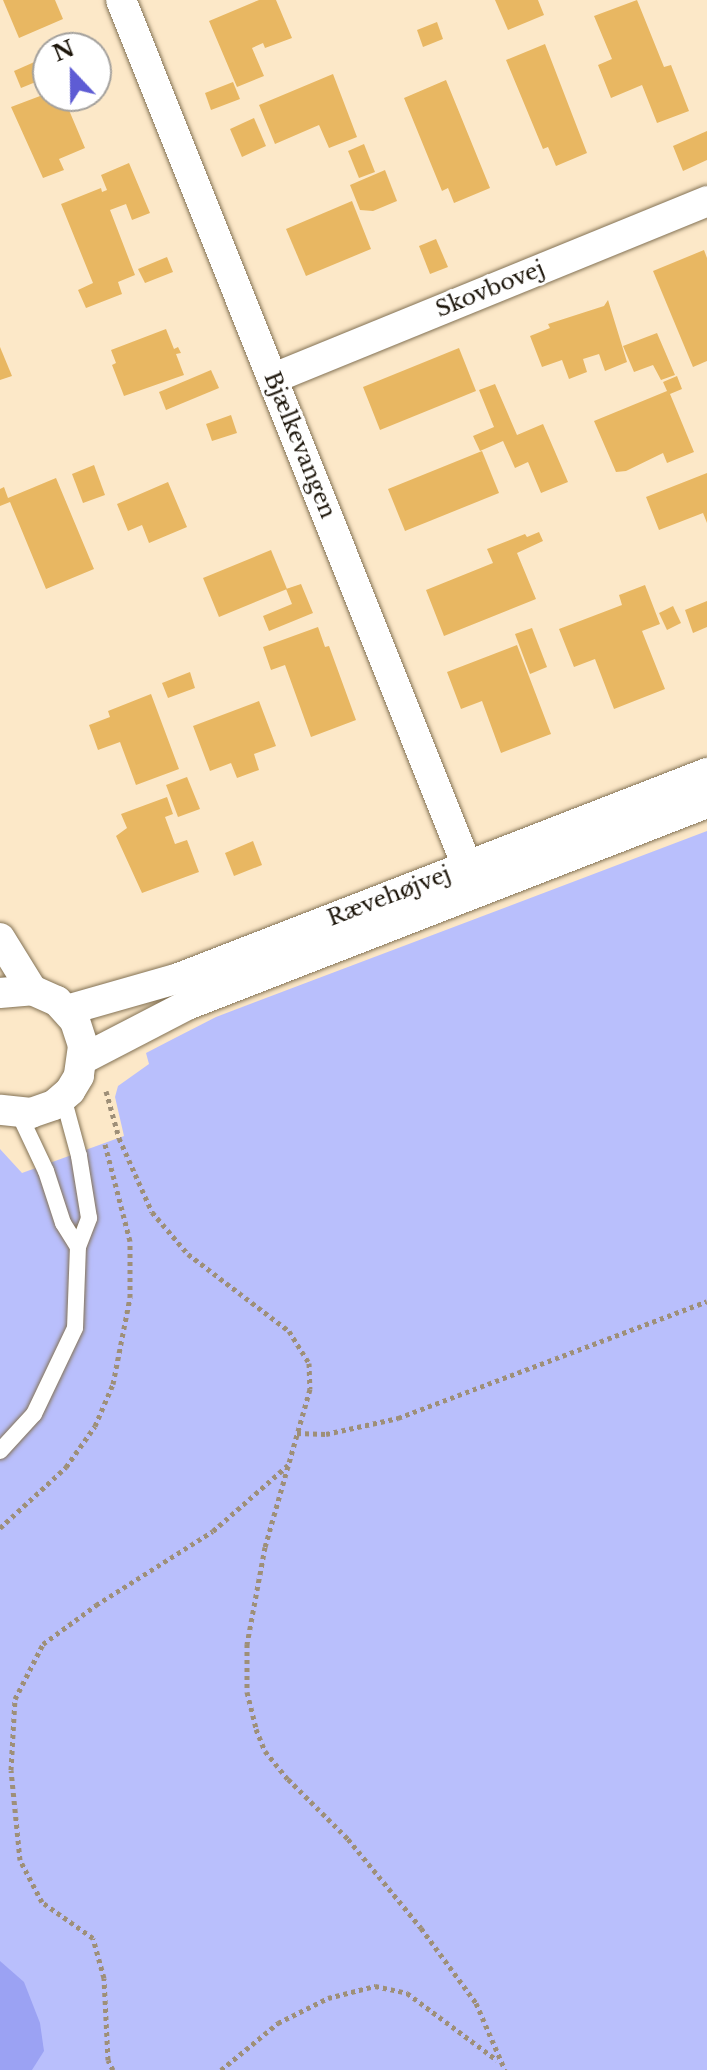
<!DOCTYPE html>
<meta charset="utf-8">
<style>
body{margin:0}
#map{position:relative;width:707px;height:2070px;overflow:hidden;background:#fce8c8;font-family:"Libre Baskerville",serif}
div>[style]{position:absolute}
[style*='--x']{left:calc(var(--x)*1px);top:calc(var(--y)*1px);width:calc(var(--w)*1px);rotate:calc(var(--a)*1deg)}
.green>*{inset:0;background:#b9bffc}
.water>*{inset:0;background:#9ba2f3}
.building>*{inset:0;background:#e8b762}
.path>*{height:5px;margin-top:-2.5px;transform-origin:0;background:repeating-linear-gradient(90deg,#9e8f78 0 4px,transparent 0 8px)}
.roads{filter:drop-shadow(0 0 2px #837255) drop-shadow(0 0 2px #837255)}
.service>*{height:16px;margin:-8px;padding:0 8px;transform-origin:8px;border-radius:8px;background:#fff}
.minor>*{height:30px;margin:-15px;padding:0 15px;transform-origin:15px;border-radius:15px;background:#fff}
span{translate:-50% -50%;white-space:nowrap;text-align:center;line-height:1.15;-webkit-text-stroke:6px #fff;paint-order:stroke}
.street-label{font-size:22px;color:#1c150a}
.north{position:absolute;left:32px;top:32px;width:80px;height:80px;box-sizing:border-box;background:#fff;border:2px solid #a4a19d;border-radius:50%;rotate:338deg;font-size:22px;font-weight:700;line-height:32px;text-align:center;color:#1c150a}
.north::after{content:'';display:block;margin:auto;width:28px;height:36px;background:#5e5cd4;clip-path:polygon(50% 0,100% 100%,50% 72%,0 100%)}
</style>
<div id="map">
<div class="green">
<i style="clip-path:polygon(707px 831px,707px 2070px,0 2070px,0 1149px,22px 1173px,124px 1136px,115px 1097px,118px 1086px,149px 1064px,146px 1053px,173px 1039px,216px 1017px)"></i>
</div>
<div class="water">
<i style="clip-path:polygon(0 1961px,24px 1982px,40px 2023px,44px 2051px,32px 2070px,0 2070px)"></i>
</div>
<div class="building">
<i style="clip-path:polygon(3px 0,55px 0,63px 19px,19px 38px)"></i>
<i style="clip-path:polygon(259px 0,276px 0,292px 38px,265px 48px,263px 43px,252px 48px,264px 76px,237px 87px,209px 21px)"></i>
<i style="clip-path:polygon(495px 0,538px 0,544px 15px,508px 30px)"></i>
<i style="clip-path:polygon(637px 0,664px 67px,671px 65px,689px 111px,657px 123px,642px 85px,611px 98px,598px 65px,612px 59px,594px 16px)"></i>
<i style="clip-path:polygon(437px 22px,443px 39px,423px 47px,417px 30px)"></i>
<i style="clip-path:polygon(545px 44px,587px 153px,556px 166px,548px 147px,543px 149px,506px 60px)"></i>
<i style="clip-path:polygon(48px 56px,48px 77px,21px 88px,14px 71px)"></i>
<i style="clip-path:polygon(333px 74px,357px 137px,329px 148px,319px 125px,275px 144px,259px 105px)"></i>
<i style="clip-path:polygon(446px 80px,490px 188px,454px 203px,448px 188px,442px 191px,404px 98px)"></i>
<i style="clip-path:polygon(233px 82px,240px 99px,211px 110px,205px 93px)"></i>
<i style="clip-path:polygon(48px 93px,48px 96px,63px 96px,85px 148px,59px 159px,64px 170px,43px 178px,11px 107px)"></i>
<i style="clip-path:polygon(254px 118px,266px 146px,242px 157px,230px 129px)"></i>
<i style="clip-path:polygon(707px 131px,707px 160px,683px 171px,673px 146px)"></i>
<i style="clip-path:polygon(364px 144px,375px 172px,359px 178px,348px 151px)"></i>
<i style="clip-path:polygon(129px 163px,150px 213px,132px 220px,126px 204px,110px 210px,135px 275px,118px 282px,122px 294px,86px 308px,78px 290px,93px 283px,61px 204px,101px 188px,102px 192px,107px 190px,101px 175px)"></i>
<i style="clip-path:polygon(385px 170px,397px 201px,373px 211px,360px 210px,350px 185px)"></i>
<i style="clip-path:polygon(352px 201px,371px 249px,306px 276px,286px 229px)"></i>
<i style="clip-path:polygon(436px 239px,448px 267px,430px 274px,419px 246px)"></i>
<i style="clip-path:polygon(704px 250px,707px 258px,707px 361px,693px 367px,653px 271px)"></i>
<i style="clip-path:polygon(167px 257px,173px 272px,145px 283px,138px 269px)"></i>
<i style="clip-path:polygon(608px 300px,627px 362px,605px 371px,599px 354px,583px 359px,587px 372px,569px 379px,562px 360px,542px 367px,530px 336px,550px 328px,548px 324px,604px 306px)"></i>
<i style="clip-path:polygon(166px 329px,174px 349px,178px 347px,181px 353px,176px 354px,184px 375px,124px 396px,112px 365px,116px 363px,111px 350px)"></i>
<i style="clip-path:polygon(657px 333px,675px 375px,661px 380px,653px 365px,634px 372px,623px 346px)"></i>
<i style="clip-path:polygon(0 347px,12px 376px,0 380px)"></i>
<i style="clip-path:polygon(459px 348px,476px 391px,380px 430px,363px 387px)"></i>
<i style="clip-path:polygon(211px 370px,219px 388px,166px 410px,159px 392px)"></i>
<i style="clip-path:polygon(677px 376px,682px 389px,670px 394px,694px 452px,667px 463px,663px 453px,626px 471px,616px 472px,594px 421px,667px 391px,663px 382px)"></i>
<i style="clip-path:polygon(495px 384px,517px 435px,543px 424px,568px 482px,541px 493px,528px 462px,515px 468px,503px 441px,480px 451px,473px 436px,494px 427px,479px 390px)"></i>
<i style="clip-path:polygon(231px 415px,237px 433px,212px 441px,206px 424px)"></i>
<i style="clip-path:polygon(482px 451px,499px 493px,405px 531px,388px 489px)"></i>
<i style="clip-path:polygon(94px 465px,105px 495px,83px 503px,72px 474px)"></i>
<i style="clip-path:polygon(707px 473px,707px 523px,703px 513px,659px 530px,646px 497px)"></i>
<i style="clip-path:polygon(56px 478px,94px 569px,46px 589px,10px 502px,0 506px,0 489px,4px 487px,8px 498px)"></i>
<i style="clip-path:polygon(168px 482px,187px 527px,149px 543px,142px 525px,128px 531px,117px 504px)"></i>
<i style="clip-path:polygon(539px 532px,543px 541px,517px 553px,536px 599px,444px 636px,426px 590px,493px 563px,487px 549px,525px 534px,527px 537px)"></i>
<i style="clip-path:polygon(271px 550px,287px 589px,219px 617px,203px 578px)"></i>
<i style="clip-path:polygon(301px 584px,313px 613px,269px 631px,263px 616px,292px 604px,286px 589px)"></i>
<i style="clip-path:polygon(645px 585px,660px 624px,642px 631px,665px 689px,614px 709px,595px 659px,574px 667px,559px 629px,622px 605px,619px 595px)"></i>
<i style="clip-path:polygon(707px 601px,707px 627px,693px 633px,685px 610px)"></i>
<i style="clip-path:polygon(673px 606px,681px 623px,667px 630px,659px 613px)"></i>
<i style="clip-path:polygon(318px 627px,325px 647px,329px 646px,356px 720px,311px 737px,285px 665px,271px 670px,263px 647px)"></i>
<i style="clip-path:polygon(532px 628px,547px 667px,530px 674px,515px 634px)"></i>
<i style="clip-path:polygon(517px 645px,551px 734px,501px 753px,482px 701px,461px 709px,447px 672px)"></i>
<i style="clip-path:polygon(190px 672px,195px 688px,168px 698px,162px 683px)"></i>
<i style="clip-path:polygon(151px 694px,179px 769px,136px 785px,120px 742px,98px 750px,89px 725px,110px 717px,108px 711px)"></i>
<i style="clip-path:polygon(259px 701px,276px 746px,254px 754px,259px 770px,237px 778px,231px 763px,210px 771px,193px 726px)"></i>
<i style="clip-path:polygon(187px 777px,200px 809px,178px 817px,166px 785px)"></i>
<i style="clip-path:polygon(167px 797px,173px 814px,165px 817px,175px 844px,187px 840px,199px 872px,142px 893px,116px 836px,127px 828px,121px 814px)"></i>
<i style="clip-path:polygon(253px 841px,262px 865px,234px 876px,225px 853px)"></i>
</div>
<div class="path">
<i style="--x:106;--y:1091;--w:49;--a:74.5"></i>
<i style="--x:119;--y:1138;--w:81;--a:66"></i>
<i style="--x:152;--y:1212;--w:55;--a:49.4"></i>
<i style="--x:188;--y:1254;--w:127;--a:37.3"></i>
<i style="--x:289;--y:1331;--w:38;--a:58"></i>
<i style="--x:309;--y:1363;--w:26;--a:88"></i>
<i style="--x:310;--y:1389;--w:164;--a:105.9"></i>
<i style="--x:265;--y:1547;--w:99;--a:100.5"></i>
<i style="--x:247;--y:1644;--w:48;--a:90"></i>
<i style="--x:247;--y:1692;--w:38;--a:76"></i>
<i style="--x:256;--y:1729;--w:24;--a:68"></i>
<i style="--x:265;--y:1751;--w:36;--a:51"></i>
<i style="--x:288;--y:1779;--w:85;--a:45"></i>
<i style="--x:348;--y:1839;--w:115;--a:50.6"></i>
<i style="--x:421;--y:1928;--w:93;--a:53.7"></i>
<i style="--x:476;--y:2003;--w:73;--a:66.6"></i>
<i style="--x:297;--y:1433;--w:29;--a:2"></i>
<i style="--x:326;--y:1434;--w:74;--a:-12.5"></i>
<i style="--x:398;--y:1418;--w:330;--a:-20.7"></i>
<i style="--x:0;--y:1528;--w:90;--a:-42.7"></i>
<i style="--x:66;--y:1467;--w:50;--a:-54.7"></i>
<i style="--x:95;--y:1426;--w:46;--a:-66.8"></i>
<i style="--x:113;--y:1384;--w:89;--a:-78.9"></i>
<i style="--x:130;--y:1297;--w:56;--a:-90"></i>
<i style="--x:130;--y:1241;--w:100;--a:-104.5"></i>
<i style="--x:113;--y:2070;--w:11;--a:-117"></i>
<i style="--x:108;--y:2060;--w:82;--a:-92.8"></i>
<i style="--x:104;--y:1978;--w:41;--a:-105.4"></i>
<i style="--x:93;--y:1938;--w:62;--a:-144.8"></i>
<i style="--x:42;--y:1902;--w:47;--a:-117.6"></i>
<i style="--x:20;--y:1860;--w:90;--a:-95.7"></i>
<i style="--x:11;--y:1770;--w:71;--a:-86.8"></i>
<i style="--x:15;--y:1699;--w:62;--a:-63"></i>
<i style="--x:43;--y:1644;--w:66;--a:-36.3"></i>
<i style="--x:96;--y:1605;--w:138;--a:-32.3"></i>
<i style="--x:213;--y:1531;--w:100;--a:-41.3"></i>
<i style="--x:221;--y:2070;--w:74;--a:-39.5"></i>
<i style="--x:278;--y:2023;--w:56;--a:-26.6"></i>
<i style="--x:328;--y:1998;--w:49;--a:-14.3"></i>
<i style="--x:375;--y:1986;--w:33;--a:12"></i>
<i style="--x:407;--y:1993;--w:112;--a:36.7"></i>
</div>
<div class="roads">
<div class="service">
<i style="--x:19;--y:1114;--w:63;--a:64.7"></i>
<i style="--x:46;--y:1171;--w:55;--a:71.9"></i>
<i style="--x:63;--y:1223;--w:28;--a:58"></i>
<i style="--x:0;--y:1451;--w:50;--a:-47.4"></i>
<i style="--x:34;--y:1414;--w:95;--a:-64.5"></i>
<i style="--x:75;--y:1328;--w:81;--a:-87.9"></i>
<i style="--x:78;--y:1247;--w:31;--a:-69"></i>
<i style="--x:89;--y:1218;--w:63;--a:-99.2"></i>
<i style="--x:79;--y:1156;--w:61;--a:-105.2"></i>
</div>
<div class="minor">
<i style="--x:121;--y:0;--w:959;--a:68.22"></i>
<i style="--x:274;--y:378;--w:468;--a:-22.2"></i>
<i style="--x:0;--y:938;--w:61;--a:58.4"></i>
<i style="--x:0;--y:993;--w:32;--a:-5"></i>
<i style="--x:32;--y:990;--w:27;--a:24"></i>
<i style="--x:57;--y:1001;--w:27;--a:48"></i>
<i style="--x:75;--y:1021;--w:26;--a:72"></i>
<i style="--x:83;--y:1046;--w:30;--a:98"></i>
<i style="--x:79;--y:1076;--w:17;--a:121"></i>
<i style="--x:70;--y:1091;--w:21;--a:139"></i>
<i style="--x:54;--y:1105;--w:24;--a:161"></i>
<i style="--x:31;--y:1113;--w:31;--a:-174"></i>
<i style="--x:67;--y:1010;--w:113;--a:-15.9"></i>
<i style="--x:176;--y:979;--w:570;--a:-21.2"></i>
<i style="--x:83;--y:1059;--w:117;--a:-27.4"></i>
<i style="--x:187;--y:1005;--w:558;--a:-21.23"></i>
</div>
</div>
<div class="street-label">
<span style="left:490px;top:289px;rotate:-22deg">Skovbovej</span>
<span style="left:300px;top:445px;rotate:68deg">Bjælkevangen</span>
<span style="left:389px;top:896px;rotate:-21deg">Rævehøjvej</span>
</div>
<div class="north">N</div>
</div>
